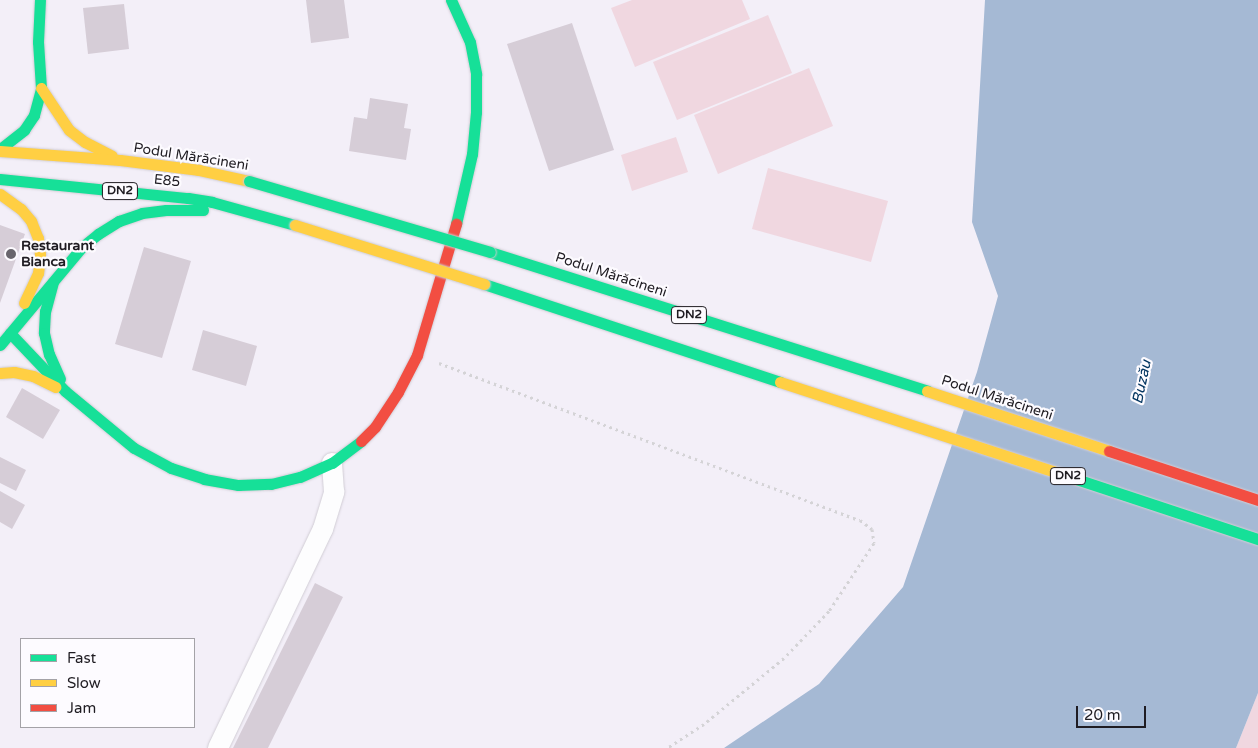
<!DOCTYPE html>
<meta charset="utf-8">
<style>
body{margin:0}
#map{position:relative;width:1258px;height:748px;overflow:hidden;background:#f3eff8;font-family:"Varela Round",sans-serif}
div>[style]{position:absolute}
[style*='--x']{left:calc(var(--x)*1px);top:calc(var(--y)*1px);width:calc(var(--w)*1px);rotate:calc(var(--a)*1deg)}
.green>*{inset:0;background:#f0d7e0}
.water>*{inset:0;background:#a5b9d4}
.building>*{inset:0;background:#d6cdd7}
.path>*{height:3px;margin-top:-1.5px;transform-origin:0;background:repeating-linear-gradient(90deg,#d4d3d6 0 2.5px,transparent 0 6.5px)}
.roads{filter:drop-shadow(0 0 1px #d1cdd5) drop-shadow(0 0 1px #d1cdd5)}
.street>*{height:20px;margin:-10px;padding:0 10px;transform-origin:10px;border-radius:10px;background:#fdfdfe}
.fast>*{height:11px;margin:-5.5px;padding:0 5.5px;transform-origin:5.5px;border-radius:5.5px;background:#16e098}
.slow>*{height:11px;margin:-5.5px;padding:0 5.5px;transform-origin:5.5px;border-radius:5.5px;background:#ffcf43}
.jam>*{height:11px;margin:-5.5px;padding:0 5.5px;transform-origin:5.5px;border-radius:5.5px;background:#f24e42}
.bridges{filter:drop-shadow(0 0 1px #ceccd0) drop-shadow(0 0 1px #ceccd0)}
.fast-bridge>*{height:11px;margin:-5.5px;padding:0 5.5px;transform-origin:5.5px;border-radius:5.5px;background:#16e098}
.slow-bridge>*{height:11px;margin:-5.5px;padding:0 5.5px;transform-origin:5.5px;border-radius:5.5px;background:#ffcf43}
.dots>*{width:14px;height:14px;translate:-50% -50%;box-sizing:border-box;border:2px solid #fdfbff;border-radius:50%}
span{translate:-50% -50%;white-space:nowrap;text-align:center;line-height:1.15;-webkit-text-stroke:4.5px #fdfbff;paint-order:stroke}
.shield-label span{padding:1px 4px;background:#fdfbff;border:1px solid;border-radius:4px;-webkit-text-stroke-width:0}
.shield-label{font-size:12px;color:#1f1c22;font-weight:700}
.street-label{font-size:14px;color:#1f1c22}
.poi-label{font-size:14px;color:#1f1c22;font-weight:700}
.left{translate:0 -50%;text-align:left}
.water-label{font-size:15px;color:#043661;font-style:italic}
.legend{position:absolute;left:20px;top:638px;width:175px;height:90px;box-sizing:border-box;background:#fdfbff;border:1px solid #a4a2a7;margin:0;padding:6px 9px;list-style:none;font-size:15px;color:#1f1c22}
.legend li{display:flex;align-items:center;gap:10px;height:25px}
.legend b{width:25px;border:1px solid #a4a2a7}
.scale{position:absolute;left:1076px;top:706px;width:70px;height:22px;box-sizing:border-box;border:2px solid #1f1c22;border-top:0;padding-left:6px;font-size:15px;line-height:18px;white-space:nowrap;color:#1f1c22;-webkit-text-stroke:4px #fdfbff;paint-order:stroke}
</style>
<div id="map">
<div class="green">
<i style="clip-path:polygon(632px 0,742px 0,750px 19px,635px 67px,611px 8px)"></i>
<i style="clip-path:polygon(768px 15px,792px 73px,677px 120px,653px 62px)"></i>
<i style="clip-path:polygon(809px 68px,833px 126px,718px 174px,694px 115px)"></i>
<i style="clip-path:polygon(676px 137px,688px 172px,632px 191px,621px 155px)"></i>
<i style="clip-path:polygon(768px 168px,888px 201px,871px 262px,752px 229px)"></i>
<i style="clip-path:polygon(1258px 693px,1258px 748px,1236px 748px)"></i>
</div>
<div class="water">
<i style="clip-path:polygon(985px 0,1258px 0,1258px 693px,1236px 748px,724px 748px,819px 684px,903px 587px,977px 372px,998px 296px,972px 222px)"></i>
</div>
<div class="building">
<i style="clip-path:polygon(306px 0,344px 0,349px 38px,311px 43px)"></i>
<i style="clip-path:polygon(124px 4px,129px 49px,88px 54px,83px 8px)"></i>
<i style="clip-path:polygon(572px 23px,614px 150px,549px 171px,507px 44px)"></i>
<i style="clip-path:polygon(370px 98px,408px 104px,404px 128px,411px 129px,406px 160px,349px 151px,354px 117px,367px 119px)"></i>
<i style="clip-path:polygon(0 225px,25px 234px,0 303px)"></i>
<i style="clip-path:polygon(144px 247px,191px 261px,162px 358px,115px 344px)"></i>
<i style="clip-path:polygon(203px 330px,257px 346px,246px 386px,192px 370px)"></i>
<i style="clip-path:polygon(22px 388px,60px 410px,43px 439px,6px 417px)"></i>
<i style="clip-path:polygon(0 457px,26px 470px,16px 491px,0 483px)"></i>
<i style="clip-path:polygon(0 491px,25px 505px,12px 529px,0 522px)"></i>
<i style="clip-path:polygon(315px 583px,343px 597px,268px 748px,233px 748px)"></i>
</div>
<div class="path">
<i style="--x:439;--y:363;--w:449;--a:20.5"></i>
<i style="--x:860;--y:520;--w:15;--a:37"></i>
<i style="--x:872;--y:529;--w:14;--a:82"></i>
<i style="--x:874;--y:543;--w:82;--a:123.5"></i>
<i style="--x:829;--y:611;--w:65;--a:133.8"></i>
<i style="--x:784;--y:658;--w:104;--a:140.5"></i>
<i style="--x:704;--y:724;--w:44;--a:147"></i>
</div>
<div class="roads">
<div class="street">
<i style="--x:218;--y:748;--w:243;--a:-64.4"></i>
<i style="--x:323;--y:529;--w:39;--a:-73"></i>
<i style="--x:334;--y:492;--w:29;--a:-94"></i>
</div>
<div class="fast">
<i style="--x:451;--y:0;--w:46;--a:65.7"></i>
<i style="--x:470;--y:42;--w:33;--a:79"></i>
<i style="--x:476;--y:74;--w:38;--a:90"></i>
<i style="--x:476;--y:112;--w:42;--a:95.4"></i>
<i style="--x:472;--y:154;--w:72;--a:102.9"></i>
<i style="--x:0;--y:149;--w:31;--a:-38"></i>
<i style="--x:24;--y:130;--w:18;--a:-56"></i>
<i style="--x:34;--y:115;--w:28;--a:-75"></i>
<i style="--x:41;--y:88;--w:46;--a:-93.7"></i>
<i style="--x:38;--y:42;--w:42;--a:-87.3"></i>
<i style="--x:0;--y:179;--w:189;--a:5.8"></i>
<i style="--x:188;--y:198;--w:24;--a:9"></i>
<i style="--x:212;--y:202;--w:86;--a:15.5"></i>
<i style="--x:490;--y:252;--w:459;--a:17.6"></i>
<i style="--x:53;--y:282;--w:30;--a:105"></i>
<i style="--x:45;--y:311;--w:22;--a:93"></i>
<i style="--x:44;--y:333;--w:22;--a:77"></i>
<i style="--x:49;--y:354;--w:27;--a:66"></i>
<i style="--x:484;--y:284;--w:312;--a:18.3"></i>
<i style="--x:10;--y:333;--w:80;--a:46.5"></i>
<i style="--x:65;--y:391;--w:89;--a:39.6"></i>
<i style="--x:134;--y:448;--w:42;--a:28.4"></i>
<i style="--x:171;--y:468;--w:35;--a:18"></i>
<i style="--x:204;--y:479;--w:35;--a:10"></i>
<i style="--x:238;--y:485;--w:33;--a:-2"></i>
<i style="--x:271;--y:484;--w:30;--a:-14"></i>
<i style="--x:300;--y:477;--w:35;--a:-24"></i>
<i style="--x:332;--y:463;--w:36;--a:-37"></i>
<i style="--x:0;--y:345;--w:128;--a:-50.1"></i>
<i style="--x:82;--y:247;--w:21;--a:-39"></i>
<i style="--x:98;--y:234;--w:25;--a:-32"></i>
<i style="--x:119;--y:221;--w:24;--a:-19"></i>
<i style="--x:142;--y:213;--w:24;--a:-7"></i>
<i style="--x:166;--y:210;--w:37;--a:0"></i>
<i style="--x:1058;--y:473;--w:211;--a:18.3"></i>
</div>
<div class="slow">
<i style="--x:41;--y:88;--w:50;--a:56.3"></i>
<i style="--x:69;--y:130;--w:20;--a:37"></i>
<i style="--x:85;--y:142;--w:30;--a:27"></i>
<i style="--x:0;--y:151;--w:120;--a:4.3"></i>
<i style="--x:120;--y:160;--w:80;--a:7.2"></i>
<i style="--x:199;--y:170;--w:51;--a:12.4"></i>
<i style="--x:0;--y:194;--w:26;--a:36"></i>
<i style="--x:21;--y:209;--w:16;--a:50"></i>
<i style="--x:31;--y:221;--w:18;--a:68"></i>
<i style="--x:38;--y:238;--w:17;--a:83"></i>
<i style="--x:40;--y:255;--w:18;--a:96"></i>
<i style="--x:38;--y:273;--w:33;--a:115"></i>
<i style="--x:0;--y:373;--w:14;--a:-4"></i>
<i style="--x:14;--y:372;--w:19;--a:12"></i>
<i style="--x:33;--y:376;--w:25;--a:26"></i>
<i style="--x:780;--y:382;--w:293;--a:18.1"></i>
<i style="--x:927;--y:391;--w:192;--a:18.2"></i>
</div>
<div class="jam">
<i style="--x:361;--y:441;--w:20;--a:-45"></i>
<i style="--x:375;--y:427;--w:42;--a:-56.7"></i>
<i style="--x:398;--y:392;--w:42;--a:-62.8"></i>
<i style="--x:417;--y:355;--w:137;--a:-73.4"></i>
<i style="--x:1109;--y:451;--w:157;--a:18.2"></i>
</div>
</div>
<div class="bridges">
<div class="fast-bridge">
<i style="--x:249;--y:181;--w:251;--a:16.4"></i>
</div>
<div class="slow-bridge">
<i style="--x:295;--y:225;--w:198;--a:17.3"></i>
</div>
</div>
<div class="dots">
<i style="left:11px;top:254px;background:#69666d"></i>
</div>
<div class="shield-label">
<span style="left:120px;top:191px">DN2</span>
<span style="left:689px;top:315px">DN2</span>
<span style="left:1068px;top:476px">DN2</span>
</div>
<div class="street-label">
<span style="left:191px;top:157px;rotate:9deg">Podul Mărăcineni</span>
<span style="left:167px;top:181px;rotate:6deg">E85</span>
<span style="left:611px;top:275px;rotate:18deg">Podul Mărăcineni</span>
<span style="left:997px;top:398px;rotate:18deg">Podul Mărăcineni</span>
</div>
<div class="poi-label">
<span class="left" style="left:21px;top:254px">Restaurant<br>Bianca</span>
</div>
<div class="water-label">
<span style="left:1142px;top:382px;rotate:-78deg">Buzău</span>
</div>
<ul class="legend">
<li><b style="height:6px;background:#16e098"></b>Fast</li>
<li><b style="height:6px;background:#ffcf43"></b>Slow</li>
<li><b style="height:6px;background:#f24e42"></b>Jam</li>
</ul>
<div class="scale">20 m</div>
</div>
